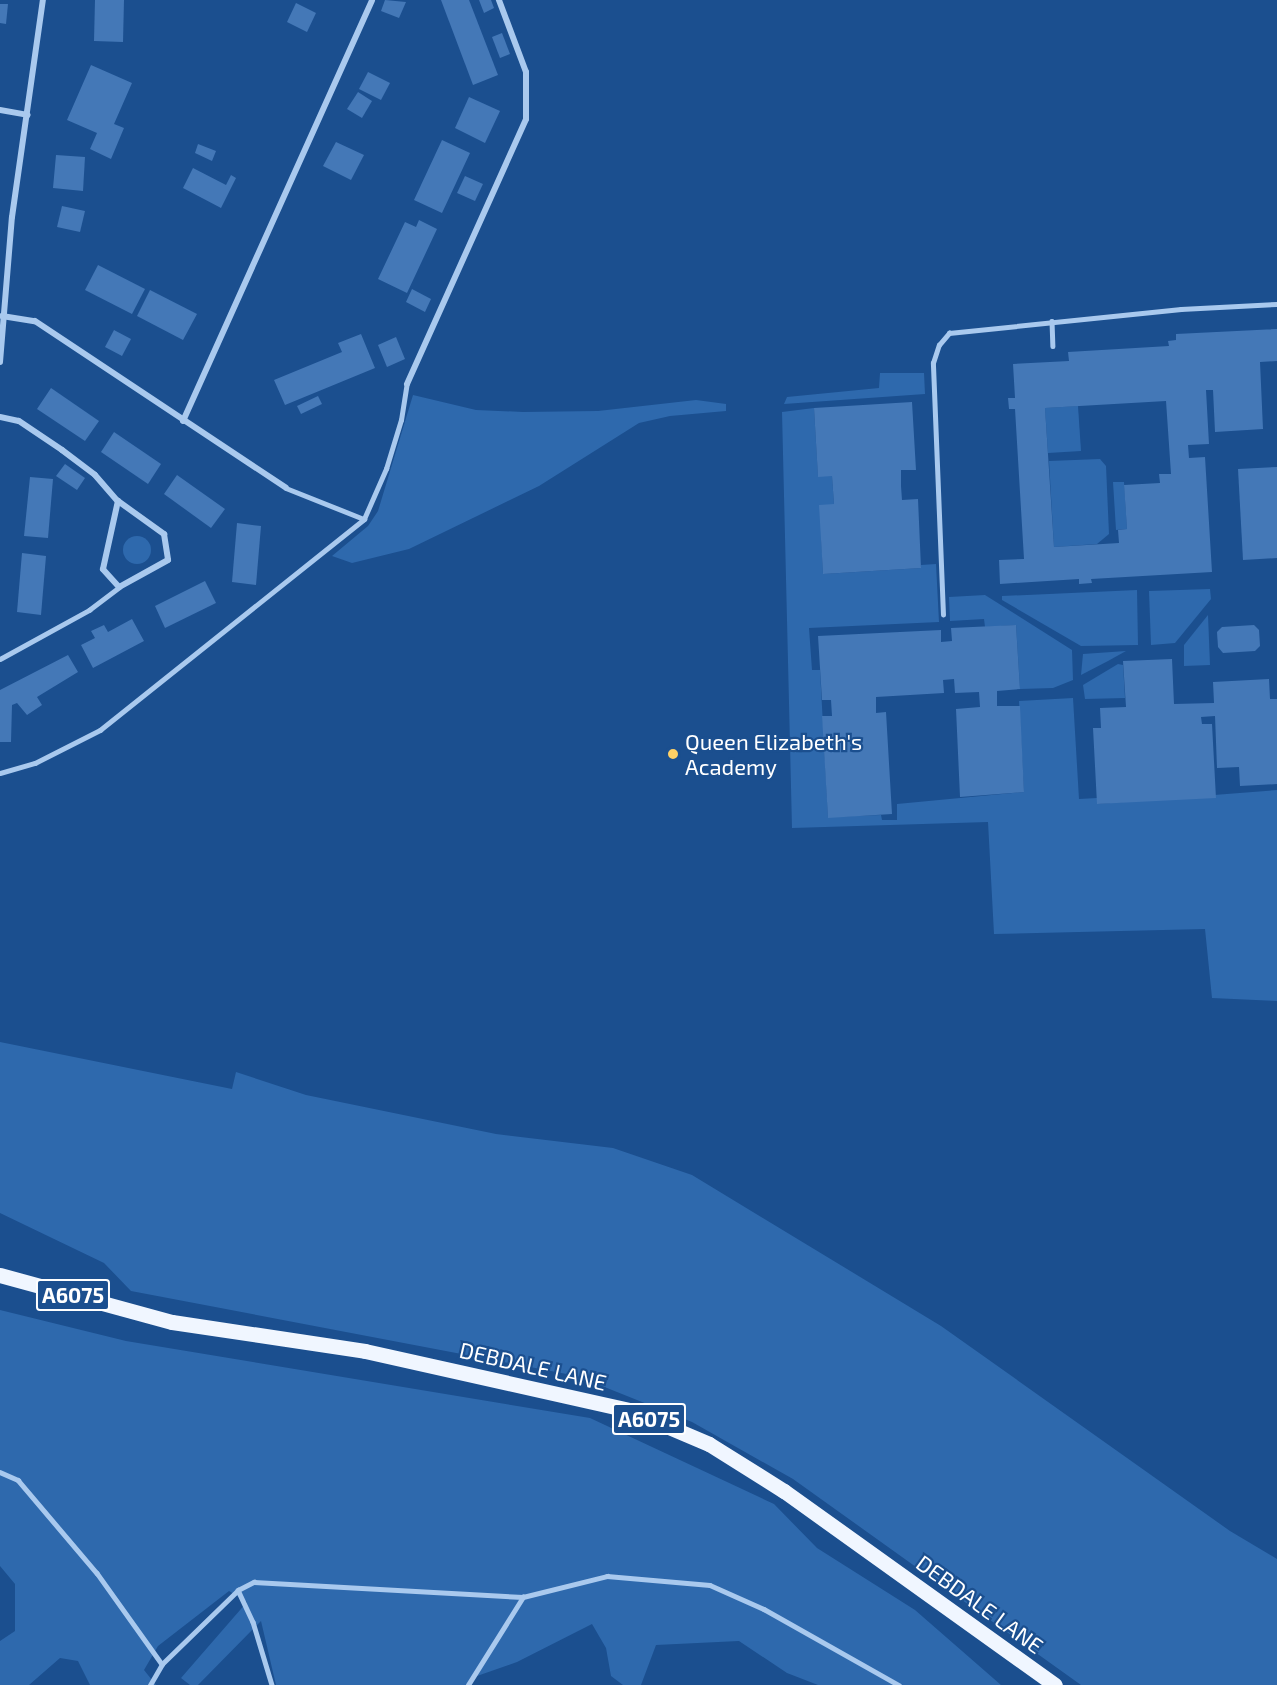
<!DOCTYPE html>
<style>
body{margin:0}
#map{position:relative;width:1277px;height:1685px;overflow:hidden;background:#1b4f8f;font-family:"Exo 2",sans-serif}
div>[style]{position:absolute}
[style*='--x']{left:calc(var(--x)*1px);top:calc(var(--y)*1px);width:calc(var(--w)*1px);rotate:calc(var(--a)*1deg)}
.green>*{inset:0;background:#2e69ad}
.round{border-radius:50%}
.building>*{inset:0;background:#4478b7}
.service>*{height:4.5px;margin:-2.25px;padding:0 2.25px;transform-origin:2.25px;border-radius:2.25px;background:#a9c9ee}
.minor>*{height:6px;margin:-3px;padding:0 3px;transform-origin:3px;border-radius:3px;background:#a9c9ee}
.primary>*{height:15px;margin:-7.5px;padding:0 7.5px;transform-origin:7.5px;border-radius:7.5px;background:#f0f6ff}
.dots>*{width:16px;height:16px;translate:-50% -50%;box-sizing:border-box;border:3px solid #1b4f8f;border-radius:50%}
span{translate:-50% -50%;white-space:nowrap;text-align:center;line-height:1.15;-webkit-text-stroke:4.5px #1b4f8f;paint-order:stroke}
.shield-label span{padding:2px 4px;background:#1b4f8f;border:2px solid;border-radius:4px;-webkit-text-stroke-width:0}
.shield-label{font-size:21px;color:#fff;font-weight:700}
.poi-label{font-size:22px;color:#fff}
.left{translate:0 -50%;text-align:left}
.street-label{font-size:22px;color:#fff}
</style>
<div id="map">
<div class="green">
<i style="clip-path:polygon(880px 373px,924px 373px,925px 394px,784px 404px,787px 397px,879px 388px)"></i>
<i style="clip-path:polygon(413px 395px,476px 410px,523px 412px,598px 411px,696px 400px,726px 404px,726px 411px,670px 416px,639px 423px,539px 486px,409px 549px,352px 563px,332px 556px,368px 526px,378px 511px)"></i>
<i style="clip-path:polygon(1078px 406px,1081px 451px,1048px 453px,1045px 408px)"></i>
<i style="clip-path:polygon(814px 408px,818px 476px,832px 476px,834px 504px,821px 534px,823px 574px,921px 568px,921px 565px,936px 564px,939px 622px,809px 628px,812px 670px,820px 670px,828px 817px,881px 815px,882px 820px,897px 820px,897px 804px,1024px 792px,1019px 701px,1073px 698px,1079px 799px,1097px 798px,1098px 804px,1277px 790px,1277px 1001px,1212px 998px,1205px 929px,994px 934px,988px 822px,792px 828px,782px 412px)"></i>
<i style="clip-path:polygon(1100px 459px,1106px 466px,1109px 534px,1097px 544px,1054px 547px,1049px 461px)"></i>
<i style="clip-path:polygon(1113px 482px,1124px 482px,1127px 529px,1116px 530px)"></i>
<i class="round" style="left:123px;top:536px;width:28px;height:28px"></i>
<i style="clip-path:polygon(1210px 589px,1211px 599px,1175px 643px,1151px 645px,1149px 591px)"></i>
<i style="clip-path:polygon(1137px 590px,1138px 645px,1081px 646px,1002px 600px,1002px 596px)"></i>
<i style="clip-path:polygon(985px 595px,1072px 650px,1073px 680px,1053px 688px,1020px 689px,1016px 625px,985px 627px,984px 619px,950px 621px,949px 597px)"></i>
<i style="clip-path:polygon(1208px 615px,1210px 665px,1184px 666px,1184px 645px)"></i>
<i style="clip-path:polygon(1126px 651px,1108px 661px,1081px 675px,1083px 654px)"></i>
<i style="clip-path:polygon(1118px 664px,1123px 665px,1125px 698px,1085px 699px,1083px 685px)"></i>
<i style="clip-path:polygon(0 1042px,232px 1089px,236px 1072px,306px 1095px,496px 1134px,613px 1148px,692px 1175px,941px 1326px,1230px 1531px,1277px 1559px,1277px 1685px,1081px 1685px,793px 1479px,692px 1422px,577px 1376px,131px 1291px,104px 1263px,0 1213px)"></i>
<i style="clip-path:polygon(0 1310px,126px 1341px,590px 1418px,774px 1504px,817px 1548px,915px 1610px,1001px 1685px,818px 1685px,787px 1673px,739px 1641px,656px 1645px,641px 1685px,623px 1685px,611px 1676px,606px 1648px,592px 1624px,517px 1662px,477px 1676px,468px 1685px,276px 1685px,261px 1621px,198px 1685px,190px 1685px,181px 1678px,247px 1602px,229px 1591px,158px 1646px,144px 1670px,156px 1685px,90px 1685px,78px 1661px,60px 1658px,29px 1685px,0 1685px,0 1641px,15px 1631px,15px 1584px,0 1566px)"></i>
</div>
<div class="building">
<i style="clip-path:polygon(95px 0,124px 0,123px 42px,94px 41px)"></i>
<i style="clip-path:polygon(385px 0,406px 2px,399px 18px,381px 11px)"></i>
<i style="clip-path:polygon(441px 0,469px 0,498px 75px,473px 85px)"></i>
<i style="clip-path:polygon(479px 0,491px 0,494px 8px,484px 13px)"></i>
<i style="clip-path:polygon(296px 3px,316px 13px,307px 32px,287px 22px)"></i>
<i style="clip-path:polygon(0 4px,8px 4px,6px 24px,0 23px)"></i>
<i style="clip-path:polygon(502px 33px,510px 54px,500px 58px,492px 37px)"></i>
<i style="clip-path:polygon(91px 65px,132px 83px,114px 124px,124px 128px,111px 159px,90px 149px,97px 133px,67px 120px)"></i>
<i style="clip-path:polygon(368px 72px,390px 83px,381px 100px,359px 89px)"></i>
<i style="clip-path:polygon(358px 92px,372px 101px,362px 118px,347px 109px)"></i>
<i style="clip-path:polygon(469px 97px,500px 111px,485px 143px,455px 128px)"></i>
<i style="clip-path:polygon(442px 140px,470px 153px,442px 213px,414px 200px)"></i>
<i style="clip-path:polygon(336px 142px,364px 155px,351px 180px,323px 166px)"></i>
<i style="clip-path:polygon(198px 144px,216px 151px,212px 161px,195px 153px)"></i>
<i style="clip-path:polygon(56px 155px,85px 157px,83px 191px,53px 188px)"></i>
<i style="clip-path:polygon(193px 168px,226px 185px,231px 175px,236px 178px,221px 208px,183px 188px)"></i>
<i style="clip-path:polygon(465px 176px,483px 184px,475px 201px,457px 193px)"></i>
<i style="clip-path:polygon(62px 206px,85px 211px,80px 232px,57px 227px)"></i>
<i style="clip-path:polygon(419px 220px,437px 229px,407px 293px,378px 279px,405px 222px,416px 227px)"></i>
<i style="clip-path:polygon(98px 265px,145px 289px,132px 314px,85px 290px)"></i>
<i style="clip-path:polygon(412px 289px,431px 299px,425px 312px,406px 302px)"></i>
<i style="clip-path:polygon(150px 290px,197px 314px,183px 340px,137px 316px)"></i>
<i style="clip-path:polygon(evenodd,1277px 329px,1277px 361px,1260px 362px,1263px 429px,1215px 432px,1213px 390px,1206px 390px,1209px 444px,1188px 445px,1189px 458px,1205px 457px,1212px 572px,1091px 579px,1092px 583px,1079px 584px,1079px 579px,1000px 584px,999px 560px,1024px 559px,1015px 409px,1009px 409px,1008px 398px,1015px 398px,1013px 364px,1069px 361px,1068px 352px,1169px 346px,1168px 341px,1176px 340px,1176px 334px,1277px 329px,1166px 401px,1171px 474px,1159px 474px,1160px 483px,1124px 485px,1127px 529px,1118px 530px,1119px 543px,1054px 547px,1045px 408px,1166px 401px)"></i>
<i style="clip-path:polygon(114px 330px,131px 339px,122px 356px,105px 347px)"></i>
<i style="clip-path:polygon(361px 334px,375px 368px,285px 405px,274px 380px,342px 352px,338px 343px)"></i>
<i style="clip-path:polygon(396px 337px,405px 359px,387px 367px,378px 345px)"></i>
<i style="clip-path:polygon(51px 388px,99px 421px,85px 441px,37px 409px)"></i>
<i style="clip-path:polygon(318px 396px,322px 404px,301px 414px,297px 406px)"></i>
<i style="clip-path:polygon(912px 402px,916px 470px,901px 470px,901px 486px,902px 500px,918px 499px,921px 568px,823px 574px,819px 505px,834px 504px,832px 476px,818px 477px,814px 408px)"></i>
<i style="clip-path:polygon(114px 432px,161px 464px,148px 484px,101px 452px)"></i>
<i style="clip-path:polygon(65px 464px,85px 478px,77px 490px,56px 476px)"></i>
<i style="clip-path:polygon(1277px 467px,1277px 558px,1243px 560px,1238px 469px)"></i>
<i style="clip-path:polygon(177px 475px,225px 509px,211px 528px,164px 494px)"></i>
<i style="clip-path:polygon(30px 477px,53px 479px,48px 538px,24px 536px)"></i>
<i style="clip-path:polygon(237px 523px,261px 526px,256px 585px,232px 582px)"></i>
<i style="clip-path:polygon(22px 553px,46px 556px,41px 615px,17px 612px)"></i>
<i style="clip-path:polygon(205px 581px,216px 603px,165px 628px,155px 606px)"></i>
<i style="clip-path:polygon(132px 619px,144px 641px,93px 668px,81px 645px,95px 638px,91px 631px,104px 625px,108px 632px)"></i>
<i style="clip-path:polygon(1016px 625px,1020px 689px,997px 691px,997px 706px,1020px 706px,1024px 792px,960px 797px,956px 709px,980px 707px,979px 692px,955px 693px,954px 679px,943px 680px,944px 693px,876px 697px,876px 713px,886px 712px,892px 814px,828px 818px,822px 716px,832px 716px,831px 700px,822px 700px,818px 636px,941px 630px,941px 642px,952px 641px,951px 628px)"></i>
<i style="clip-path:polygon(1254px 625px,1259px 630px,1260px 646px,1255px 651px,1223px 653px,1218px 647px,1217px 632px,1222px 627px)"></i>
<i style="clip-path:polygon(68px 655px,78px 672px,37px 697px,42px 705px,27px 715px,17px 703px,12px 705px,11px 742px,0 742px,0 690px)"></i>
<i style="clip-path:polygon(1172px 659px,1174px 704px,1214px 703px,1213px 682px,1269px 679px,1270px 699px,1277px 699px,1277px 784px,1240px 786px,1239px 767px,1217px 768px,1215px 716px,1201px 717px,1202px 724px,1212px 724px,1216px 798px,1097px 804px,1093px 728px,1101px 728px,1100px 708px,1126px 707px,1123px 661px)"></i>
</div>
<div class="service">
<i style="--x:1052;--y:321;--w:25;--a:88"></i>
<i style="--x:286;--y:488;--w:84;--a:21.7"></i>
<i style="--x:364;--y:519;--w:55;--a:-66.3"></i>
<i style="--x:386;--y:469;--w:51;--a:-73"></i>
<i style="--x:401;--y:420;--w:36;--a:-81"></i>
<i style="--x:943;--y:615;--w:252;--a:-92.3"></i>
<i style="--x:933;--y:363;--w:19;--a:-72"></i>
<i style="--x:939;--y:345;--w:16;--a:-50"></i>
<i style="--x:949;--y:333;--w:233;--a:-5.9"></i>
<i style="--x:1181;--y:309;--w:96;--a:-3"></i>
<i style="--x:0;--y:659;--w:102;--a:-28.8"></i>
<i style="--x:89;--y:610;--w:38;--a:-37"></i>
<i style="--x:0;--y:773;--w:36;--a:-16"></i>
<i style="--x:35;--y:763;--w:73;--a:-26.9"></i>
<i style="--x:100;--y:730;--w:338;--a:-38.6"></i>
<i style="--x:0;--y:1472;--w:20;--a:24"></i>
<i style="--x:18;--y:1480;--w:122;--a:49.7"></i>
<i style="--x:97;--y:1573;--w:112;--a:54.5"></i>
<i style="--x:162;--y:1664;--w:106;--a:-44.2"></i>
<i style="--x:238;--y:1590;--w:18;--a:-27"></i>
<i style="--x:254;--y:1582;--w:269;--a:3.2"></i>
<i style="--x:523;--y:1597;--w:87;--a:-14"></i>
<i style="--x:607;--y:1576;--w:103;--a:5"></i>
<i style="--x:710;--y:1585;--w:59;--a:24"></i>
<i style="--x:764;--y:1609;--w:155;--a:29.4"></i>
<i style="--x:238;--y:1590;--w:35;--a:65"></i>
<i style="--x:253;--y:1622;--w:66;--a:73.2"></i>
<i style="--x:150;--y:1685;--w:24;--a:-60"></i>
<i style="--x:468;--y:1685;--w:104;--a:-58"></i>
</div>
<div class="minor">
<i style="--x:0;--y:110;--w:28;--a:10"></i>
<i style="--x:2;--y:316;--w:33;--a:9"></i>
<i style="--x:35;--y:321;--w:301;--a:33.6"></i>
<i style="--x:0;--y:362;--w:145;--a:-85.3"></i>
<i style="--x:12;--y:217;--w:219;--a:-81.9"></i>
<i style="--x:407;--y:384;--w:290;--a:-65.8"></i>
<i style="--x:526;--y:119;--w:47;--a:-90"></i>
<i style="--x:526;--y:72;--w:77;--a:-110.6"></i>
<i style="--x:0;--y:417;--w:19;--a:12"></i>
<i style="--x:19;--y:421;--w:52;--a:34"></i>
<i style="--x:62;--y:450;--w:41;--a:37.1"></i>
<i style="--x:95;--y:475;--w:35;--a:49"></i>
<i style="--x:118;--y:501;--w:57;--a:35.7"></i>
<i style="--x:164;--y:534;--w:26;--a:81"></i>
<i style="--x:168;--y:560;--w:56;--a:151.1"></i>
<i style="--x:119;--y:587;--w:24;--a:-132"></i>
<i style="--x:103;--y:569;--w:70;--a:-77.6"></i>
<i style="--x:183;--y:421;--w:461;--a:-65.8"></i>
</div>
<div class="primary">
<i style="--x:0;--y:1275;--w:178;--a:15.3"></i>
<i style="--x:172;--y:1322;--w:195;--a:8.5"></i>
<i style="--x:365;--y:1351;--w:271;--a:12.6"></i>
<i style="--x:629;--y:1410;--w:87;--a:23"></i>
<i style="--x:709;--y:1444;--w:89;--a:32.1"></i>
<i style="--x:784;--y:1491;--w:333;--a:35.6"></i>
</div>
<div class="dots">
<i style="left:673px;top:754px;background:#ffd166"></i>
</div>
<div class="shield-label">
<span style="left:73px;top:1295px">A6075</span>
<span style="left:649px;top:1419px">A6075</span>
</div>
<div class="poi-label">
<span class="left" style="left:685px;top:754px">Queen Elizabeth's<br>Academy</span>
</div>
<div class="street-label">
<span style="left:533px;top:1366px;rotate:13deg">DEBDALE LANE</span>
<span style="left:980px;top:1604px;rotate:36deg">DEBDALE LANE</span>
</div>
</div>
